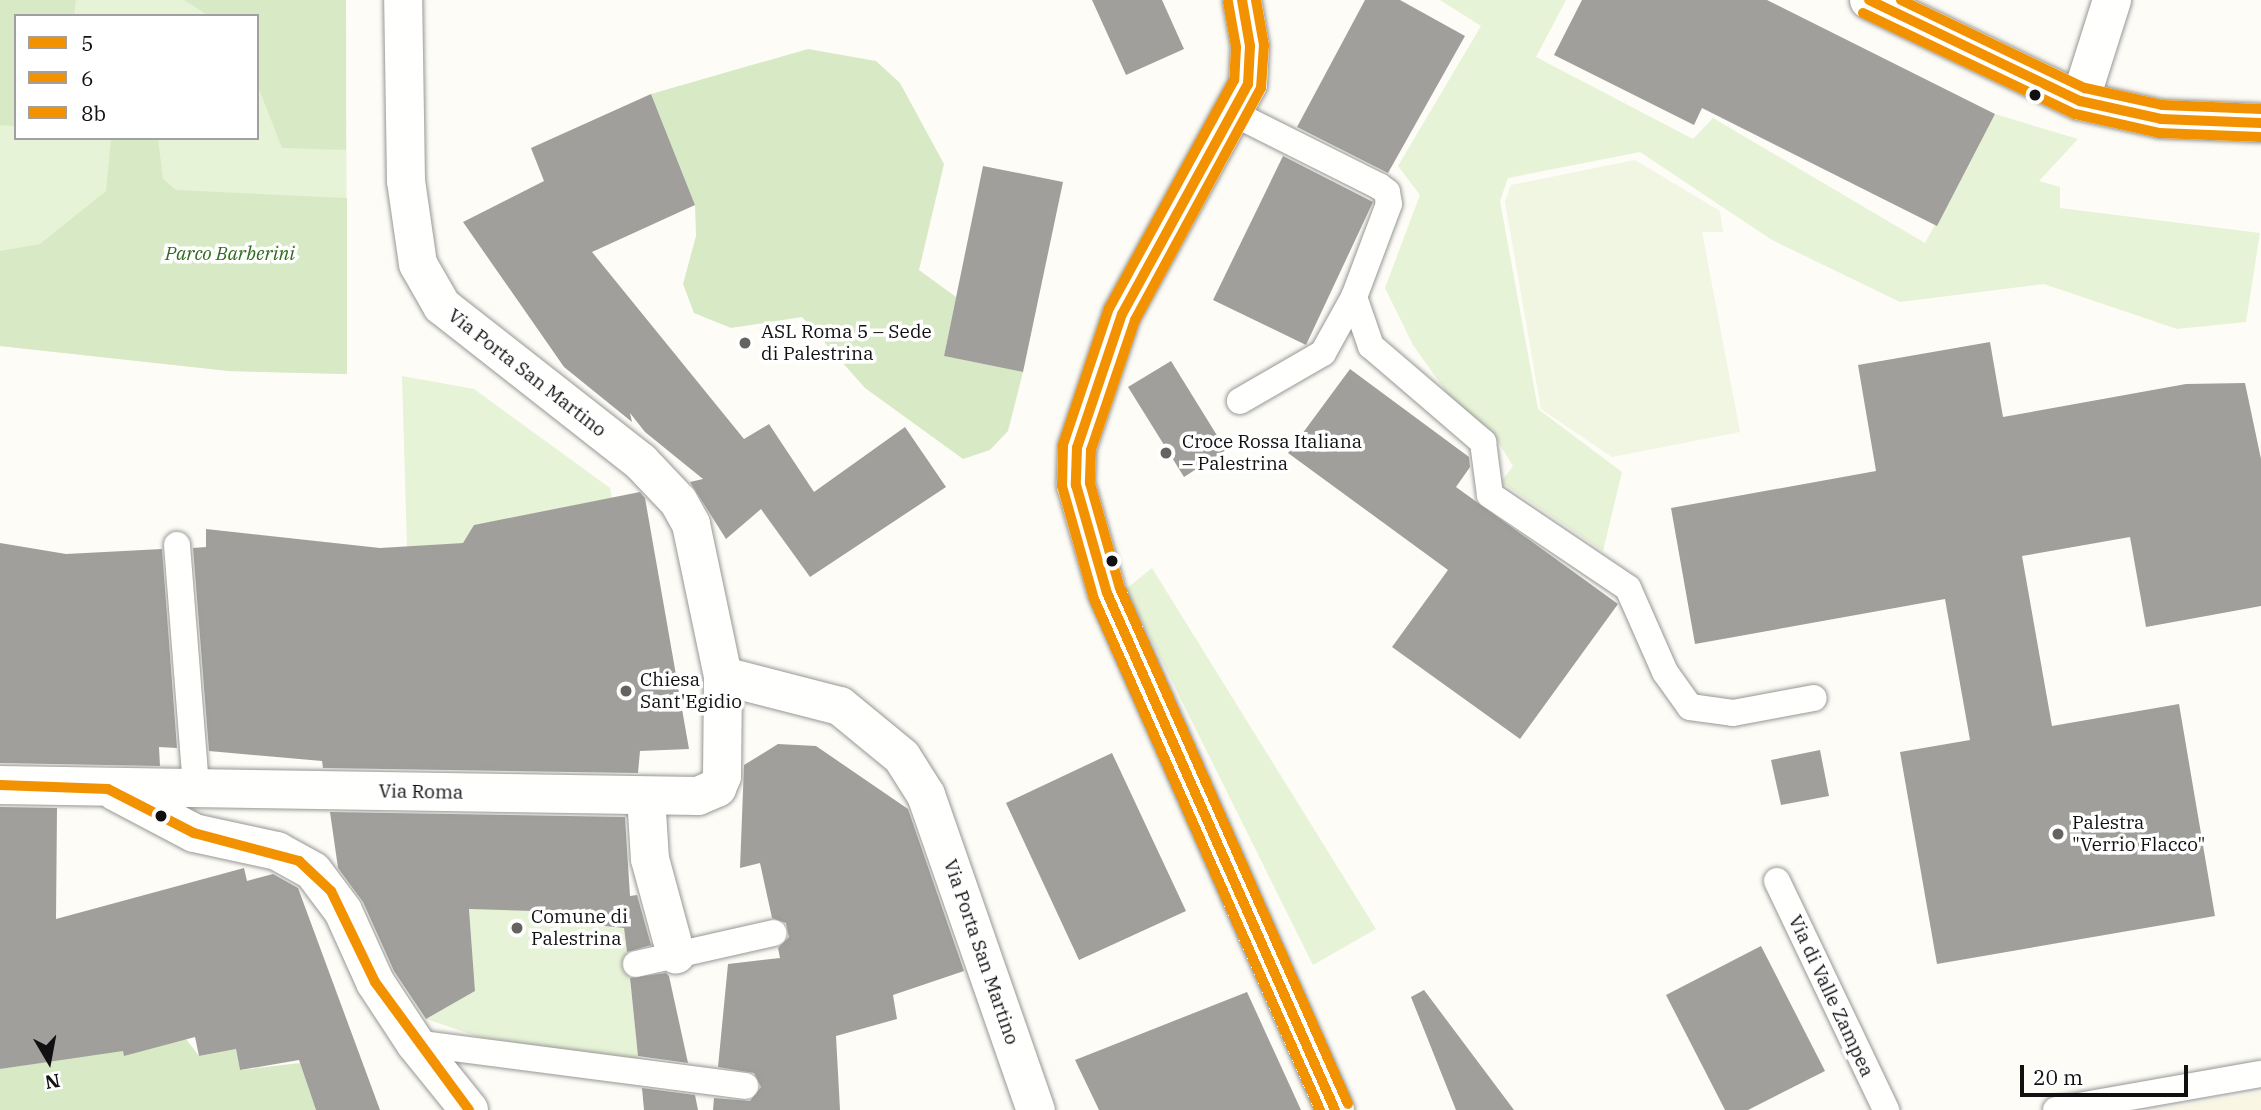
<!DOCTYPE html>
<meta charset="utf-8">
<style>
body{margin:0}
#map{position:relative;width:2261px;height:1110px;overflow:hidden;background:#fdfcf7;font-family:"IBM Plex Serif",serif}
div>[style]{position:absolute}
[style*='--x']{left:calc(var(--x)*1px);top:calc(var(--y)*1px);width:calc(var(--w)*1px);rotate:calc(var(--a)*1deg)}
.farmland>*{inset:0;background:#f9f7e4}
.green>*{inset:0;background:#e7f3d7}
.forest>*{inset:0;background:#d8eac5}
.pitch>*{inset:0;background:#f0f6e1}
.building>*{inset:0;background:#a19f9c}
.roads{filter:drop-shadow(0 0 2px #979795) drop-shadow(0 0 2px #979795)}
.lane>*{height:26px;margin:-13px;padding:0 13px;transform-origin:13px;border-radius:13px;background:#fffffe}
.street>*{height:38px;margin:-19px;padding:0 19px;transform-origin:19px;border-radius:19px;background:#fffffe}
.bus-1>*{height:10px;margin:-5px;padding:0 5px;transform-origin:5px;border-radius:5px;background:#f39201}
.bus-2>*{height:10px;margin:-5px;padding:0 5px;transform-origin:5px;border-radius:5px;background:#f39201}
.bus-3>*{height:10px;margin:-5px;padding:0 5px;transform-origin:5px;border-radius:5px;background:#f39201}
.bus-4>*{height:10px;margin:-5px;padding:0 5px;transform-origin:5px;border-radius:5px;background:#f39201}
.dots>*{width:19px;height:19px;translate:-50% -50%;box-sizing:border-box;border:4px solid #fff;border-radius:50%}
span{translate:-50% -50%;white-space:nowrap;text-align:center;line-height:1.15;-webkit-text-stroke:7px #fff;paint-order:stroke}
.park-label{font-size:19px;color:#2f6b1f;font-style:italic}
.poi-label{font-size:19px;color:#111}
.left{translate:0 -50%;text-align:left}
.street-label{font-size:19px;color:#111}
.legend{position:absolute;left:14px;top:14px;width:245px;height:126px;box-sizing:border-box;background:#fff;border:2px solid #a0a0a0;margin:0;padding:9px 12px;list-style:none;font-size:21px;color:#111}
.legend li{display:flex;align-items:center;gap:14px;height:35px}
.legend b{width:35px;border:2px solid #a0a0a0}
.north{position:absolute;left:14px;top:1026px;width:70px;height:70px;-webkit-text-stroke:5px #fff;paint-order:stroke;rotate:170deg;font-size:19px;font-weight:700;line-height:28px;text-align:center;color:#111}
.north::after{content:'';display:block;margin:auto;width:24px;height:32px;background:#111;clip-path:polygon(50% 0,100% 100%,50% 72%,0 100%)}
.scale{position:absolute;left:2020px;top:1065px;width:168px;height:32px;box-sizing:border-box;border:4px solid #111;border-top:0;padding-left:9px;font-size:21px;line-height:24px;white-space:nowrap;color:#111;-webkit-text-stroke:5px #fff;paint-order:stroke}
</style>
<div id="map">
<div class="farmland">
<i style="clip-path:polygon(2261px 1092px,2261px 1110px,2155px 1110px)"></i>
</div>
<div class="green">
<i style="clip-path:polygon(evenodd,0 0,346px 0,347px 374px,229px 371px,0 346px,0 0,16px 16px,257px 16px,257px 138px,16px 138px,16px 16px)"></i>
<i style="clip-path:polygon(1440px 0,1566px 0,1536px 57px,1693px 139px,1713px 118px,1925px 243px,1995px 114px,2078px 139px,2039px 181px,2060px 187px,2060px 208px,2260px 233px,2246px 322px,2177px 329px,2044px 284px,1900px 302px,1772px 240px,1640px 152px,1508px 178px,1500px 201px,1538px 409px,1622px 472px,1603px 551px,1501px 482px,1513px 466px,1490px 429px,1459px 410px,1413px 345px,1385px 288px,1420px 195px,1398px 166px,1481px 26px)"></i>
<i style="clip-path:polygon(402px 376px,474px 389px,610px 488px,612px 498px,463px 543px,407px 547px)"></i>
<i style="clip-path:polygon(1152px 568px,1376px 929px,1313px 965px,1126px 589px)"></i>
<i style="clip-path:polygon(568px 883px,566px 922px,624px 928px,639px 1062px,476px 1036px,426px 1019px,475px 991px,469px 909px,547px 911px)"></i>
</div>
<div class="forest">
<i style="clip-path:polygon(0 0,76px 0,74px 16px,16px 16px,16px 126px,0 125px)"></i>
<i style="clip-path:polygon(184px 0,346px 0,346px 150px,282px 148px,257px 84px,257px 16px,209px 16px)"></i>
<i style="clip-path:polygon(808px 49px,876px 61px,900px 83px,944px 164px,919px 270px,956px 297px,944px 356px,1023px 372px,1008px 431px,990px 450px,963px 459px,865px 388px,802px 317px,731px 328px,694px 313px,683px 284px,696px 236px,695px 205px,651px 94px)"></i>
<i style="clip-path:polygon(111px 138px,158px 138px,163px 179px,176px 190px,347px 198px,347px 374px,229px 371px,0 346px,0 251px,40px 244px,106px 191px)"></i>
<i style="clip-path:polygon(186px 1039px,199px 1056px,236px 1049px,240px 1070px,300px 1063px,316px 1110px,0 1110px,0 1069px)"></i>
</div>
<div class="pitch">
<i style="clip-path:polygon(1635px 160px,1720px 211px,1723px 232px,1702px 232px,1740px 432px,1612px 457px,1541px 409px,1505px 202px,1511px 185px)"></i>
</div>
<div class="building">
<i style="clip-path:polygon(1092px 0,1162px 0,1184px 49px,1126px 75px)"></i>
<i style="clip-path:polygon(1365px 0,1400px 0,1465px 36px,1388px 173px,1297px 127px)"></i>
<i style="clip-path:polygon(1582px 0,1767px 0,1995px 114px,1937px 226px,1702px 108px,1694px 125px,1554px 55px)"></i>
<i style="clip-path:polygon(651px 94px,695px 205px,592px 252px,744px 439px,769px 424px,814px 492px,905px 427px,946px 487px,810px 577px,761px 509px,726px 539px,690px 482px,703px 479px,645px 432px,630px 413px,632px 422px,564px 367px,463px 222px,544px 181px,531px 148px)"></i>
<i style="clip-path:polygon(1283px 156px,1373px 202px,1306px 345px,1213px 300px)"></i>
<i style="clip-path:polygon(983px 166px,1063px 182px,1023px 372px,944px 356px)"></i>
<i style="clip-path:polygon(1990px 342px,2003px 417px,2186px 384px,2245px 383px,2261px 459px,2261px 606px,2146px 627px,2130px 537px,2022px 556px,2052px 726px,2179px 704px,2215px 916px,1937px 964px,1900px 752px,1970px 740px,1945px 599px,1695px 644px,1671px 508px,1876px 471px,1858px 365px)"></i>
<i style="clip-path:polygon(1171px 361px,1226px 450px,1184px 477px,1128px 387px)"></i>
<i style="clip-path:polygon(1350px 369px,1469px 457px,1470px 467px,1456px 487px,1618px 604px,1520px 739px,1392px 647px,1448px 570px,1288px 453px)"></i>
<i style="clip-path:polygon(640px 492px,645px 498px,689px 749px,640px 751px,638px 773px,323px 768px,322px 761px,209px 751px,193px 548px,206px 547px,206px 529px,380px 548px,463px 543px,474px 525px)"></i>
<i style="clip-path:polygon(0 543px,66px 554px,162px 549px,177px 748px,159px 747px,160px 766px,0 763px)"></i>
<i style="clip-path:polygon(778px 744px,816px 746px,908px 809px,964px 971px,893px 995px,897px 1019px,836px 1036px,840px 1110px,713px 1110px,714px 1098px,750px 1101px,761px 1087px,754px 1073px,718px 1067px,728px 964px,780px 958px,778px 948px,789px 937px,786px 923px,772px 918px,760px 863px,740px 868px,744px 765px)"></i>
<i style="clip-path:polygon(1820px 750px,1829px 796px,1781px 805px,1771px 760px)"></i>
<i style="clip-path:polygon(1112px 753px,1186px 911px,1079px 960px,1006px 803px)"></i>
<i style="clip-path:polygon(0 807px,57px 808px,56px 919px,244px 868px,247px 881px,273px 874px,298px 888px,380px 1110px,316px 1110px,299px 1060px,240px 1070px,236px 1049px,199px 1056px,195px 1037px,124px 1056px,123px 1051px,0 1069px)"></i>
<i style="clip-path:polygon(330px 812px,625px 817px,630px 896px,637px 895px,651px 945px,627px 952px,624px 928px,566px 922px,566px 912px,469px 909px,475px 991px,426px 1019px,394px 971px,363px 902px,338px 868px)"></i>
<i style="clip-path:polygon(1761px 946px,1825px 1071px,1748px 1110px,1725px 1110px,1666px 995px)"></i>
<i style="clip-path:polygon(666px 973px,669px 976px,688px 1063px,638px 1056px,630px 978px)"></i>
<i style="clip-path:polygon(1424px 990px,1514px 1110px,1456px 1110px,1411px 997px)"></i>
<i style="clip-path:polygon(1247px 992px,1301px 1110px,1099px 1110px,1075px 1060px)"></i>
<i style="clip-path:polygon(642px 1088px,695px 1095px,698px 1110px,644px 1110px)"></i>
</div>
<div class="roads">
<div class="lane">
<i style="--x:1235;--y:114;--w:161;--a:26.6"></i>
<i style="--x:1379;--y:186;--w:10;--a:37"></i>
<i style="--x:1387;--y:192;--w:12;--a:81"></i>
<i style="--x:1389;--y:204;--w:99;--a:110.6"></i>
<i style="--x:1354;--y:297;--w:64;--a:119"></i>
<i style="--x:1323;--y:353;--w:96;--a:150"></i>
<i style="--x:1354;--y:297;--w:52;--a:70.9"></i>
<i style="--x:1371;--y:346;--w:148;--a:40.6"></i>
<i style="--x:1483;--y:442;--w:53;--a:82.5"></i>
<i style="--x:1490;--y:495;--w:166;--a:34"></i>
<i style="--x:1628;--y:588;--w:92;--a:66.2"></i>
<i style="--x:1665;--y:672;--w:43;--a:54.5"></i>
<i style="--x:1690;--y:707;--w:43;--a:7.9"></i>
<i style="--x:1733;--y:713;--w:82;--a:-10.5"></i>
<i style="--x:177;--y:545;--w:245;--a:85.5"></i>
<i style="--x:1777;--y:881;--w:254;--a:64.5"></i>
<i style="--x:636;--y:964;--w:141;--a:-12.7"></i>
<i style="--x:415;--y:1043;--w:333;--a:7.4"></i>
<i style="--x:2056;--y:1110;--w:208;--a:-10"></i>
</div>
<div class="street">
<i style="--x:1242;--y:0;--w:47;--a:80.1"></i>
<i style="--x:1250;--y:46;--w:38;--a:93"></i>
<i style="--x:1248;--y:84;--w:262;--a:118.7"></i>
<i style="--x:1122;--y:314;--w:141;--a:108.6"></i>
<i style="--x:1077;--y:448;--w:37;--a:92"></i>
<i style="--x:1076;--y:485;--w:112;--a:74"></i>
<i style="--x:1107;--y:593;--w:565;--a:66.2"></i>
<i style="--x:1869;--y:0;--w:234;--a:25.6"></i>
<i style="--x:2080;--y:101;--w:83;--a:12.5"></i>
<i style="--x:2161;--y:119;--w:100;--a:2.3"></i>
<i style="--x:2080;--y:101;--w:106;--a:-72.4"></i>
<i style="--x:723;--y:676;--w:121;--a:14.4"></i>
<i style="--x:840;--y:706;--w:80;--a:39.4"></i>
<i style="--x:902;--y:757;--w:45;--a:57.7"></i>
<i style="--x:926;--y:795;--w:334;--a:70.8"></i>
<i style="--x:0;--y:785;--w:698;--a:0.9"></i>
<i style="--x:698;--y:796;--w:21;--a:-23"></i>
<i style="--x:717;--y:788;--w:13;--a:-67"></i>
<i style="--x:722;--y:776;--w:100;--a:-89.4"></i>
<i style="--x:723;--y:676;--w:155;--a:-101.9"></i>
<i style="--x:691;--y:524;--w:26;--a:-119"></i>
<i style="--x:678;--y:501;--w:54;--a:-133.5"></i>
<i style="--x:641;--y:462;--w:253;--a:-141.9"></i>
<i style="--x:442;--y:306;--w:48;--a:-119.7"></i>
<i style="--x:418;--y:264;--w:84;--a:-98.2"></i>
<i style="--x:406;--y:181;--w:181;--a:-90.9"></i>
<i style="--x:116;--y:792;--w:88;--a:27.7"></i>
<i style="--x:194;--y:833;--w:85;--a:12.2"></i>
<i style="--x:277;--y:851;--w:41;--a:29.1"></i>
<i style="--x:313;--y:871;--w:50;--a:53.1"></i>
<i style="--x:343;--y:911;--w:78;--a:65.7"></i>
<i style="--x:375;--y:982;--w:73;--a:56.7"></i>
<i style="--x:415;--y:1043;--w:86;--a:51.1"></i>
<i style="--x:646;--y:796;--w:63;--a:86.4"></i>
<i style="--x:650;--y:859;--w:99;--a:74.8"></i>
</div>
</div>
<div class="bus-1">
<i style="--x:1242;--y:0;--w:47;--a:80.1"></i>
<i style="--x:1250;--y:46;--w:38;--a:93"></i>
<i style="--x:1248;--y:84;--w:262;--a:118.7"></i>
<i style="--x:1122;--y:314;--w:141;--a:108.6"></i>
<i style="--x:1077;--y:448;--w:37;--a:92"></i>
<i style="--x:1076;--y:485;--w:112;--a:74"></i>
<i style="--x:1107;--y:593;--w:565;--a:66.2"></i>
<i style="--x:1869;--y:0;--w:234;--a:25.6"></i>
<i style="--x:2080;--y:101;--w:83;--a:12.5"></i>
<i style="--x:2161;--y:119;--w:100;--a:2.3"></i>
</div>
<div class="bus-2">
<i style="--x:1228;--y:2;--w:46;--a:79.9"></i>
<i style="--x:1236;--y:47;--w:33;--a:93"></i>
<i style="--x:1234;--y:80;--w:260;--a:118.7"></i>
<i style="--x:1109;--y:308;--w:145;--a:108.6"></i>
<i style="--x:1063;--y:445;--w:41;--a:91.4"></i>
<i style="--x:1062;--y:486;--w:117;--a:74.2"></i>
<i style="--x:1094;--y:599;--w:559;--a:66.14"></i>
<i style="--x:1863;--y:13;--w:235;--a:25.5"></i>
<i style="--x:2075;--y:114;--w:86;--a:12.7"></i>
<i style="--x:2159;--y:133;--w:101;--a:2.3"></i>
</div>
<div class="bus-3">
<i style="--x:1256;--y:0;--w:46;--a:79.9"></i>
<i style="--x:1264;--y:45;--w:43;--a:94"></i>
<i style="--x:1261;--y:88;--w:264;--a:118.5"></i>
<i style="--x:1135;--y:320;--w:137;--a:108.7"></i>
<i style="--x:1091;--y:450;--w:33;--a:92"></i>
<i style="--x:1090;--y:483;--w:109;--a:74.1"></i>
<i style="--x:1120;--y:588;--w:564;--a:66.16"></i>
<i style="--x:1901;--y:0;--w:204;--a:25.6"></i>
<i style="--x:2085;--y:88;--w:80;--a:12.3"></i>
<i style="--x:2163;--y:105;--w:98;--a:2.3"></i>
</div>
<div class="bus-4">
<i style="--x:0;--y:785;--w:108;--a:2.1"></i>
<i style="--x:108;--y:789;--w:97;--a:27.1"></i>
<i style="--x:194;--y:833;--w:109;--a:14.9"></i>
<i style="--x:299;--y:861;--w:44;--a:43.2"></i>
<i style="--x:331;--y:891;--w:101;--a:64.2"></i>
<i style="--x:375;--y:982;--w:159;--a:53.7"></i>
</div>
<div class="dots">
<i style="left:2035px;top:95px;background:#111"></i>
<i style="left:745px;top:343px;background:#646362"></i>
<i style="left:1166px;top:453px;background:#646362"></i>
<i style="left:1112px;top:561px;background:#111"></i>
<i style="left:626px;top:691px;background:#646362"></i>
<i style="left:161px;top:816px;background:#111"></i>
<i style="left:2058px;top:834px;background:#646362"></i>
<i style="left:517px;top:928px;background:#646362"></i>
</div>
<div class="park-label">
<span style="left:230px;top:254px">Parco Barberini</span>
</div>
<div class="poi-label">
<span class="left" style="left:761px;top:343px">ASL Roma 5 – Sede<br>di Palestrina</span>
<span class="left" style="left:1182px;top:453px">Croce Rossa Italiana<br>– Palestrina</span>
<span class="left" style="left:640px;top:691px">Chiesa<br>Sant'Egidio</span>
<span class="left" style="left:2072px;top:834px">Palestra<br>"Verrio Flacco"</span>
<span class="left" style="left:531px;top:928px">Comune di<br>Palestrina</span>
</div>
<div class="street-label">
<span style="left:527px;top:373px;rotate:38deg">Via Porta San Martino</span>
<span style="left:421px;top:792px;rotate:1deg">Via Roma</span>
<span style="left:981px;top:952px;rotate:71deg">Via Porta San Martino</span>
<span style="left:1831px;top:996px;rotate:65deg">Via di Valle Zampea</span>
</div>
<ul class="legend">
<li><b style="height:9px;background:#f39201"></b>5</li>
<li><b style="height:9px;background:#f39201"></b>6</li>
<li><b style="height:9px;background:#f39201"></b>8b</li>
</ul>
<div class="north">N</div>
<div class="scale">20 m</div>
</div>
